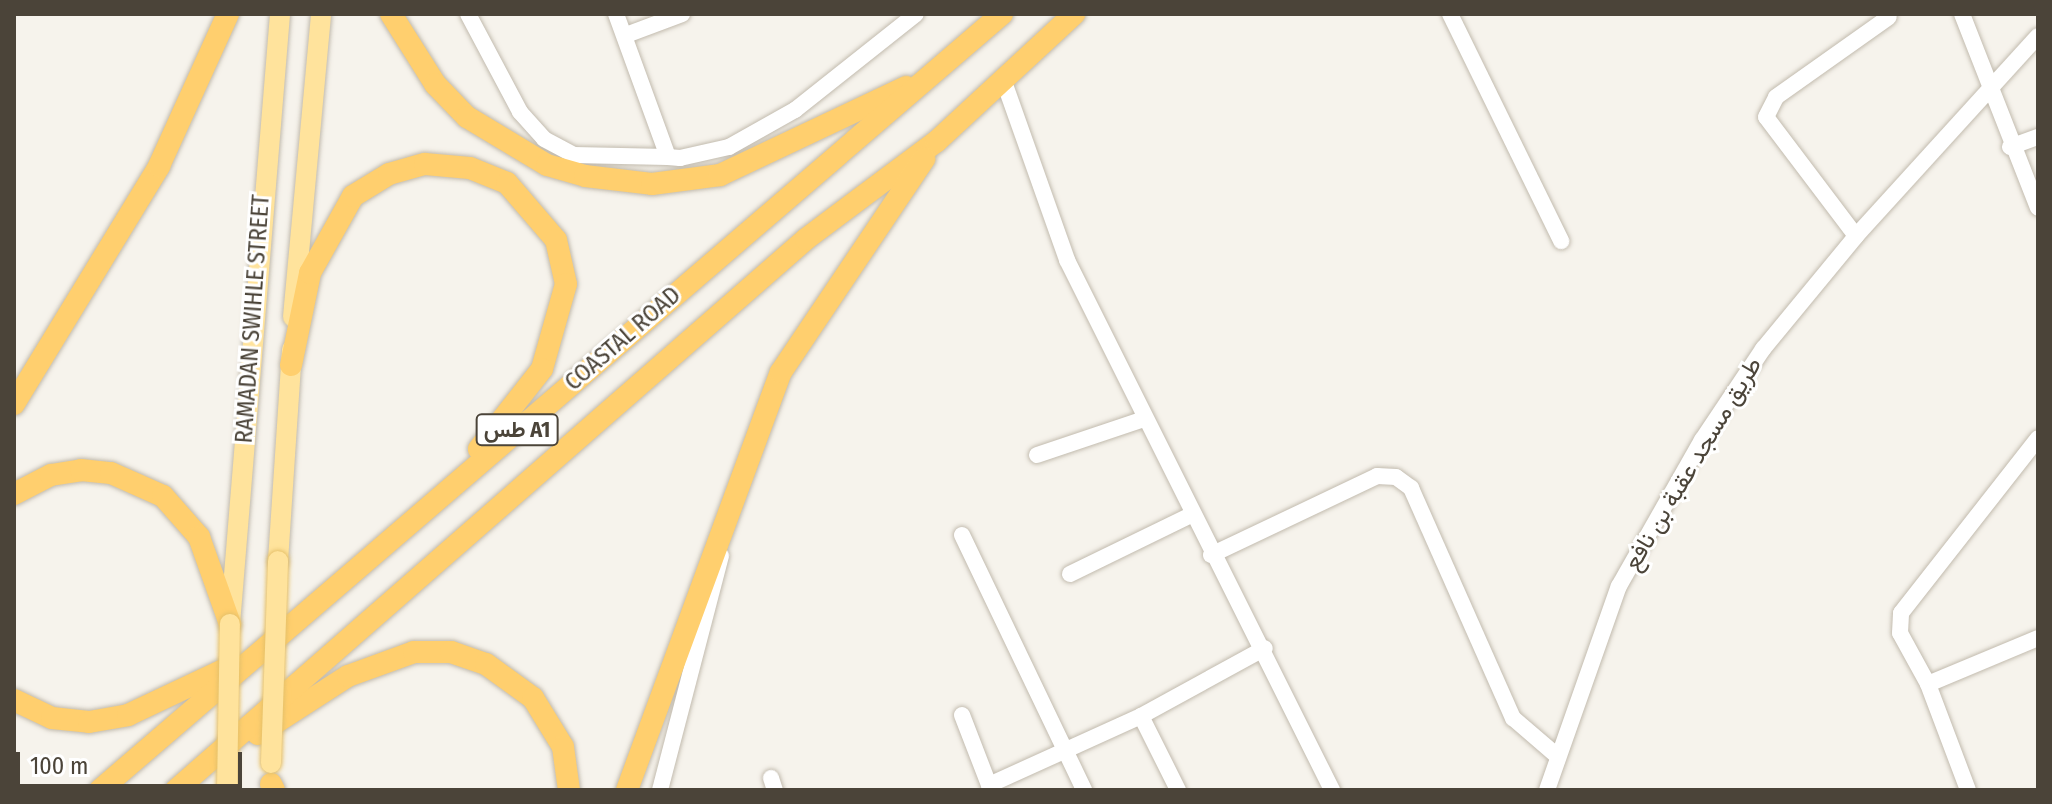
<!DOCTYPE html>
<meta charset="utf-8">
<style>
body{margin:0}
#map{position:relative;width:2052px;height:804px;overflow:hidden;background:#f6f3ec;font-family:"Fira Sans Condensed",Vazirmatn,sans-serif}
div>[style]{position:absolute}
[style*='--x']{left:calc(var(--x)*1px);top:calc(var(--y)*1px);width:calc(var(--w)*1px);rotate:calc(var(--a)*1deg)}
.roads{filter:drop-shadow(0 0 2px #c2bbae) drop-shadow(0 0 2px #c2bbae)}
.minor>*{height:16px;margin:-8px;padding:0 8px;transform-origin:8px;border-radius:8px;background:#fff}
.major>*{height:20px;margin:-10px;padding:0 10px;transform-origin:10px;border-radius:10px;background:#ffe39c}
.highway>*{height:22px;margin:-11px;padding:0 11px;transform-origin:11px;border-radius:11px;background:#ffcf6e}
.bridges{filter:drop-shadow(0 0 2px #e6c16a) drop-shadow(0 0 2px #e6c16a)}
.major-bridge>*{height:20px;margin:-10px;padding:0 10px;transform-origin:10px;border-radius:10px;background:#ffe39c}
span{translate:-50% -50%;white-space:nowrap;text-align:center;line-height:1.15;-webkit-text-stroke:6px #fff;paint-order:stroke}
.shield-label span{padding:2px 6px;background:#fff;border:2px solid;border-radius:6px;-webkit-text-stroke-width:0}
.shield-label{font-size:22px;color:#4b4439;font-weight:700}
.street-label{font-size:24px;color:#4b4439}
.frame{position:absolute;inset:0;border:16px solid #4b4439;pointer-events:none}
.scale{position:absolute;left:16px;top:752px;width:226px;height:36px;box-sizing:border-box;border:4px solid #4b4439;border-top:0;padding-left:10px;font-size:24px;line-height:28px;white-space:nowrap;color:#4b4439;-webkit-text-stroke:6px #fff;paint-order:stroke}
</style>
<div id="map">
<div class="roads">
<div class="minor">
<i style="--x:468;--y:14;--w:111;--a:62"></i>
<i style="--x:520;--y:112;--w:36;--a:48"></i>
<i style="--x:544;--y:139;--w:34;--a:28"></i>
<i style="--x:574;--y:155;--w:94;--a:1.2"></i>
<i style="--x:616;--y:14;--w:152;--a:70"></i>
<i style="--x:668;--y:157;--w:12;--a:5"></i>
<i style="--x:680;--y:158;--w:50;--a:-12.7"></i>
<i style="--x:729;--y:147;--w:76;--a:-29.3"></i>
<i style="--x:795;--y:110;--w:154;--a:-38.4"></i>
<i style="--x:1450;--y:14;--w:253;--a:63.9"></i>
<i style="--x:1962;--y:14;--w:208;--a:68.6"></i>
<i style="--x:626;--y:35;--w:60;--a:-20.6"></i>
<i style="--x:1003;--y:79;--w:192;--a:70.5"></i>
<i style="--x:1067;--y:260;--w:593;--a:63.43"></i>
<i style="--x:2010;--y:147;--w:30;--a:-20"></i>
<i style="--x:1856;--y:236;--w:149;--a:-127.1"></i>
<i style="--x:1766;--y:117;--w:22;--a:-63"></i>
<i style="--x:1776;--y:97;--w:138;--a:-35.3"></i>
<i style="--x:1037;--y:455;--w:113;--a:-18.6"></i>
<i style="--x:962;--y:535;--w:283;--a:64.4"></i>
<i style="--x:1211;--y:555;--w:184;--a:-25.4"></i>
<i style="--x:1377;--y:476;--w:19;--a:3"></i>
<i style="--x:1396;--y:477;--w:19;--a:36"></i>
<i style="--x:1411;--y:488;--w:252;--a:66.1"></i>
<i style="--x:1513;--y:718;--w:57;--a:40.7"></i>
<i style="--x:1070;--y:574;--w:135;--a:-26"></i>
<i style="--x:1928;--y:684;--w:58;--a:-118.8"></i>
<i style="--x:1900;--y:633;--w:20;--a:-87"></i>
<i style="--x:1901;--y:613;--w:222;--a:-51.9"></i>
<i style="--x:962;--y:715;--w:80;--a:68.9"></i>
<i style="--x:1141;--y:716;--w:83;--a:63.4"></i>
<i style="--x:771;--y:778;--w:13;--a:72"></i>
<i style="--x:989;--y:785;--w:167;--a:-24.4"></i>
<i style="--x:1141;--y:716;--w:141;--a:-28.7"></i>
<i style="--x:660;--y:790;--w:242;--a:-75.4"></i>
<i style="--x:1547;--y:790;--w:216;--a:-70.6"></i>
<i style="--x:1619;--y:586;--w:168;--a:-60.4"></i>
<i style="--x:1702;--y:440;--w:110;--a:-56.2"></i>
<i style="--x:1763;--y:349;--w:146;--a:-50.5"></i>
<i style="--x:1856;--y:236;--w:270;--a:-47.7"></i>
<i style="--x:1968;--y:790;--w:113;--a:-110.7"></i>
<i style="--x:1928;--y:684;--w:119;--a:-22.7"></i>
</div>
<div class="major">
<i style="--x:293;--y:317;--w:304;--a:-84.7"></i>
<i style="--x:278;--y:561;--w:212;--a:-86.2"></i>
<i style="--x:230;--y:624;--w:612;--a:-85.31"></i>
</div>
<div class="highway">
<i style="--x:391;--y:14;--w:83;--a:57.8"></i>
<i style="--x:435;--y:84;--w:46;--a:45.9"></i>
<i style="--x:467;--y:117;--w:93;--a:31"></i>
<i style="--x:547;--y:165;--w:40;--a:16"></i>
<i style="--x:585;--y:176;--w:67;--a:6.8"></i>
<i style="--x:652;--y:184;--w:69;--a:-7.5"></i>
<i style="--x:720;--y:175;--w:206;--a:-25.3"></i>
<i style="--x:291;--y:365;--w:94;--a:-78.3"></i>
<i style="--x:310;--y:273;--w:88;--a:-60.8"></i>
<i style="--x:353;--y:196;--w:42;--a:-31.4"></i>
<i style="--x:389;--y:174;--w:37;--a:-16"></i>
<i style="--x:425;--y:164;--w:45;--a:5.1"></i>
<i style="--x:470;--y:168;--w:40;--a:22"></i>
<i style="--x:507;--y:183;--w:75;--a:49.3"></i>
<i style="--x:556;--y:240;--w:45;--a:77.2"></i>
<i style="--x:566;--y:284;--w:88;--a:105.8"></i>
<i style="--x:542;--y:369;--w:102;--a:128.2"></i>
<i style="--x:14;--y:404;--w:279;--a:-58.6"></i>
<i style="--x:159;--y:166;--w:167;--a:-65.6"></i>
<i style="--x:14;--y:494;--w:42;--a:-27.2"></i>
<i style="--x:51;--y:475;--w:30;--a:-9"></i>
<i style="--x:81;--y:470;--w:30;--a:6"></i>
<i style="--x:111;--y:473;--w:57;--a:23.9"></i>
<i style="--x:163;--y:496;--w:55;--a:48.7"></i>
<i style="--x:199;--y:537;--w:92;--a:70.4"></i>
<i style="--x:14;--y:700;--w:42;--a:25.3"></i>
<i style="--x:52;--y:718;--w:37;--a:6"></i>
<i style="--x:89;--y:722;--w:40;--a:-10"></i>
<i style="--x:128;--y:715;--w:105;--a:-25.3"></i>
<i style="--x:258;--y:734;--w:107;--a:-32.8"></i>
<i style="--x:348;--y:676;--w:70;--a:-20"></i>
<i style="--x:414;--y:652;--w:37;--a:0"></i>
<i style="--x:451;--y:652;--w:37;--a:19"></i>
<i style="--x:486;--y:664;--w:58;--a:35.9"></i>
<i style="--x:533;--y:698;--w:57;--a:58.5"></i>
<i style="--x:563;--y:747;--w:43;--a:82.1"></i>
<i style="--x:271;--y:784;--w:7;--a:63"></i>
<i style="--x:100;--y:790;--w:1190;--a:-40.71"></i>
<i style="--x:176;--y:790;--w:837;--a:-41.17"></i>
<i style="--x:806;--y:239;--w:164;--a:-36.8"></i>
<i style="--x:937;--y:141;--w:187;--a:-42.8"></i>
<i style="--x:627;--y:790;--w:445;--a:-69.8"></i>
<i style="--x:781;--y:372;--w:257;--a:-56.1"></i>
</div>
</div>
<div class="bridges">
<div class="major-bridge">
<i style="--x:271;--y:763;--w:202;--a:-88"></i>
<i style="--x:227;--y:790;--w:166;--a:-89"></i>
</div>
</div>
<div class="shield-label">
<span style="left:517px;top:430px">طس A1</span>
</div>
<div class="street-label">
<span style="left:253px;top:319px;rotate:-86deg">RAMADAN SWIHLE STREET</span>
<span style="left:623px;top:339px;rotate:-41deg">COASTAL ROAD</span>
<span style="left:1693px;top:464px;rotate:-59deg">طريق مسجد عقبة بن نافع</span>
</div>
<div class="frame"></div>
<div class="scale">100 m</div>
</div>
